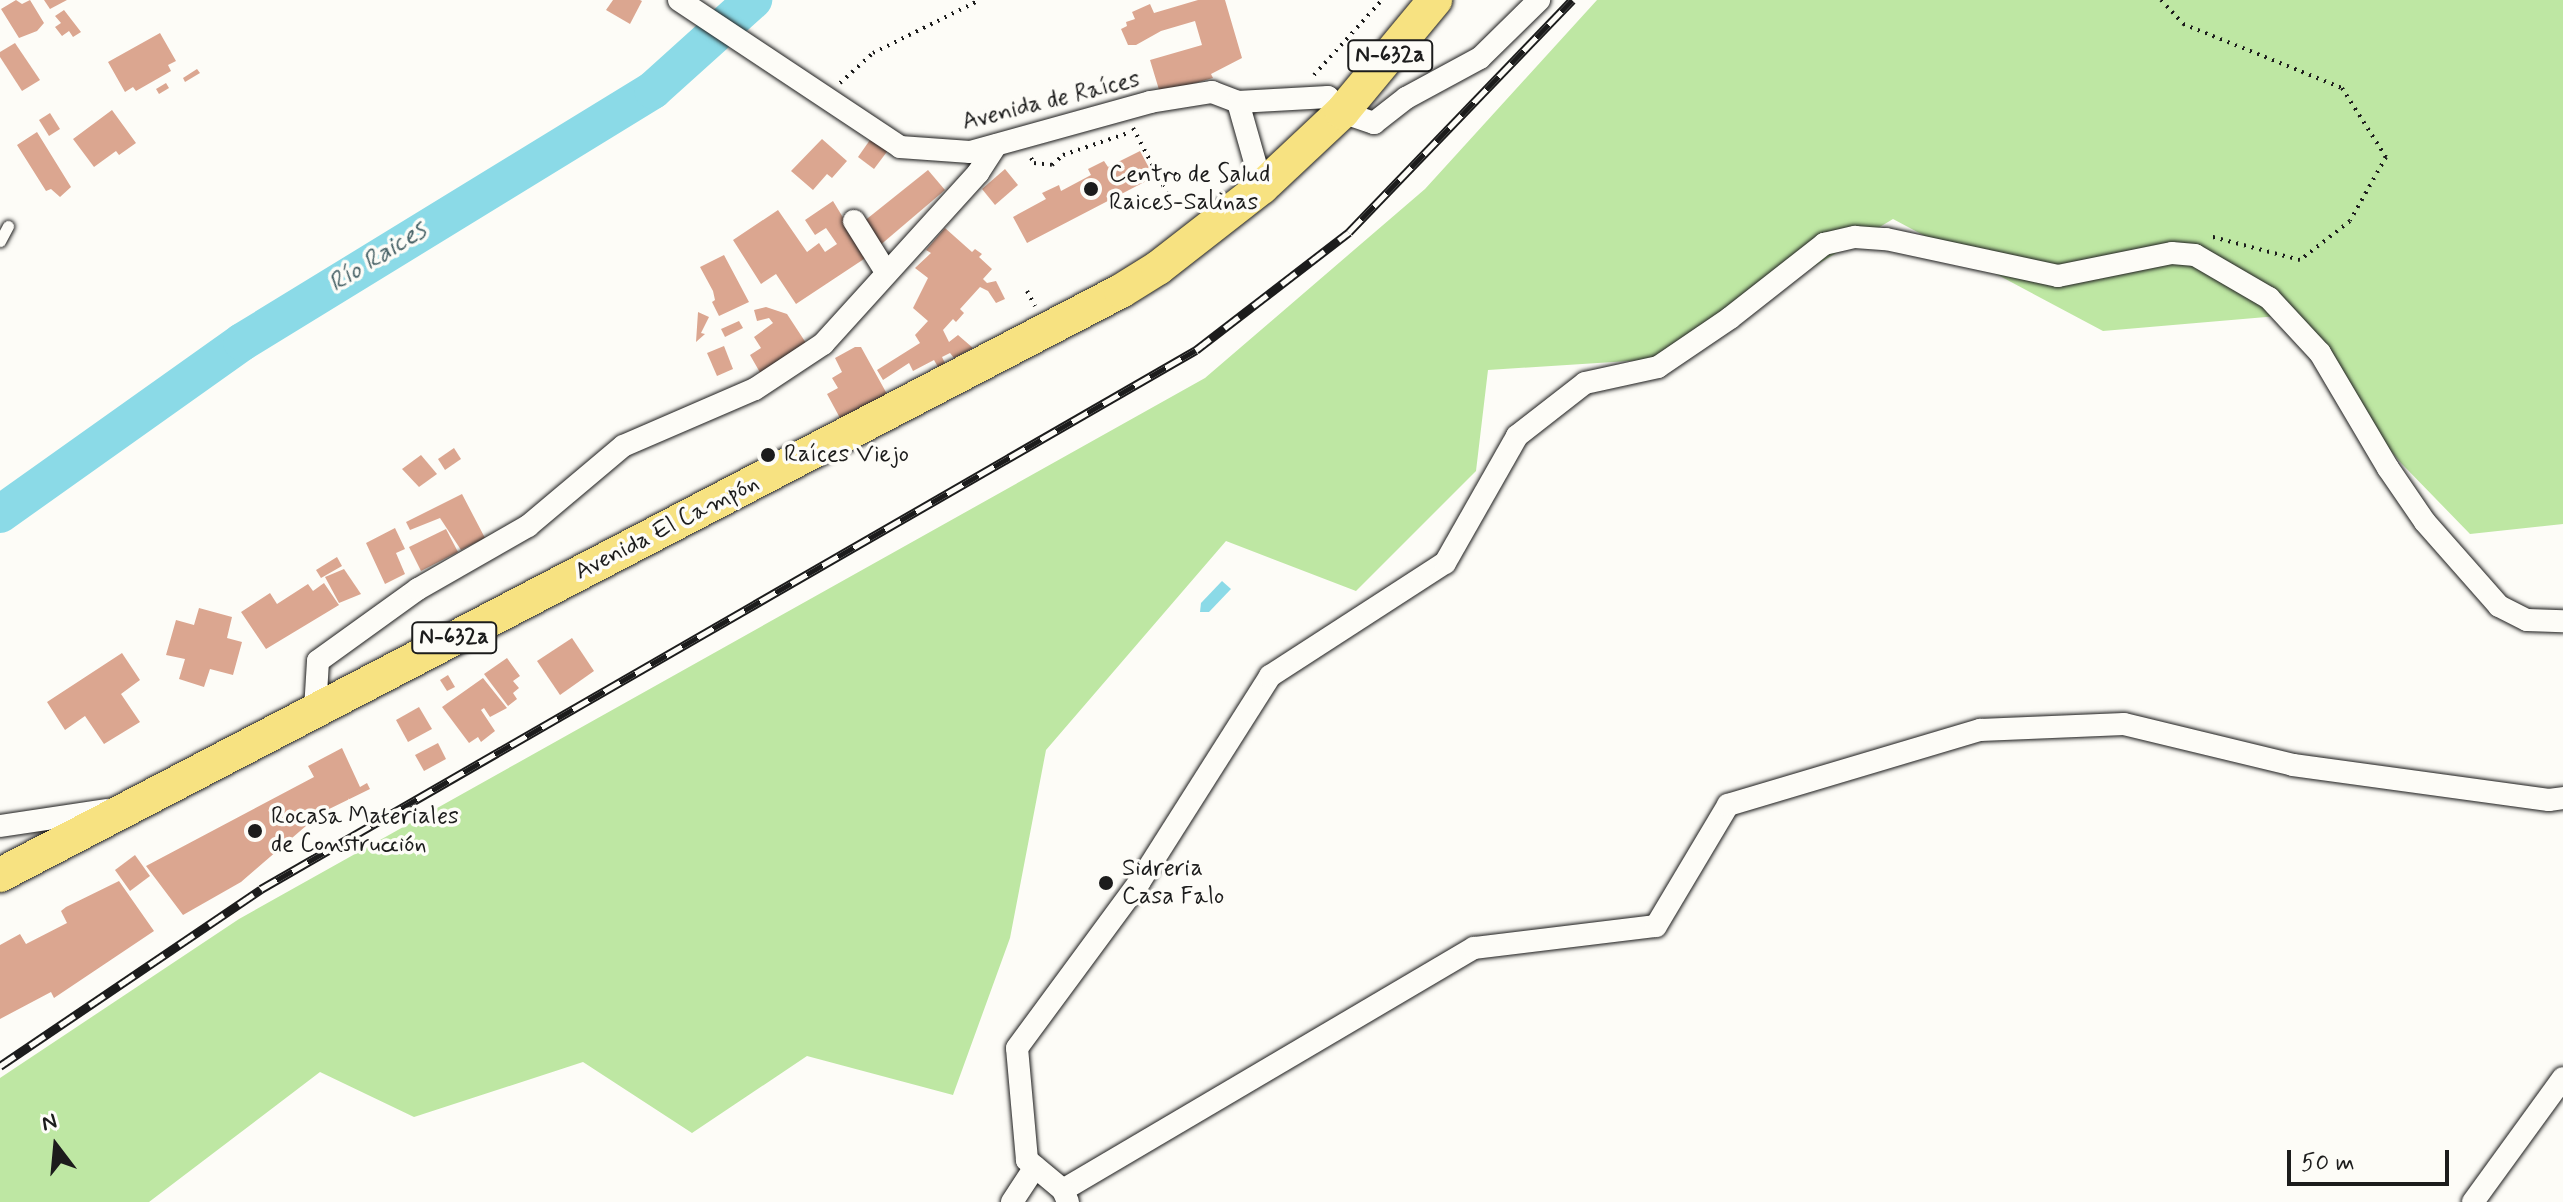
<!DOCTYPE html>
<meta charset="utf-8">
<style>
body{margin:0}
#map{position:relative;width:2563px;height:1202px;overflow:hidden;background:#fdfcf7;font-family:Mynerve,sans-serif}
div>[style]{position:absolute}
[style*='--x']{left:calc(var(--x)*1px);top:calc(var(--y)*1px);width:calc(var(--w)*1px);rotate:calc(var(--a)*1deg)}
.green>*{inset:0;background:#bee7a3}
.water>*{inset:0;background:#8bdae7}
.river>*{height:38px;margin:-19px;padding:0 19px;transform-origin:19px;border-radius:19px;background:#8bdae7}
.building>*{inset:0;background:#dba690}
.path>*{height:4px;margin-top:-2px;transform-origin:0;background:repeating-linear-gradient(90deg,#1c1c1c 0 2px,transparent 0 8px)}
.roads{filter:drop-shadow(0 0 2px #1c1c1c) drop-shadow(0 0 2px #1c1c1c)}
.lane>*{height:11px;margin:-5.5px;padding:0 5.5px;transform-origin:5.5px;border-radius:5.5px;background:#fdfcf7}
.street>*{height:22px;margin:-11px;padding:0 11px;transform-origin:11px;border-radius:11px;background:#fdfcf7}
.primary>*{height:34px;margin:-17px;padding:0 17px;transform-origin:17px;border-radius:17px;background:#f7e281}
.rail>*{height:9px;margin-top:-4.5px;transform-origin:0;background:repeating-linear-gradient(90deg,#fdfcf7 0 18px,#1c1c1c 0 36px);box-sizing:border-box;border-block:2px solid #1c1c1c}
.dots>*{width:22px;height:22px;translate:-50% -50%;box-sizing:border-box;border:4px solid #fdfcf7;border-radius:50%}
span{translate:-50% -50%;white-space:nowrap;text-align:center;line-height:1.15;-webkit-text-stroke:7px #fdfcf7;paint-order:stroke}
.shield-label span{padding:2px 6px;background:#fdfcf7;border:2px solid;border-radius:6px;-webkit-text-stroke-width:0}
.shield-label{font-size:22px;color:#1c1c1c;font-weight:700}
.street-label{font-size:24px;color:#1c1c1c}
.poi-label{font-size:24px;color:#1c1c1c}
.left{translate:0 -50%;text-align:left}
.water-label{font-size:26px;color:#435e63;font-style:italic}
.north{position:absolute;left:16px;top:1106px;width:80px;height:80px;-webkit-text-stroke:6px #fdfcf7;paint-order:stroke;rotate:344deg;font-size:22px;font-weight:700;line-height:32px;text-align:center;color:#1c1c1c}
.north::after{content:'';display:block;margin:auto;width:28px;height:36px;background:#1c1c1c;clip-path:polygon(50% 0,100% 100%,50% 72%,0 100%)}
.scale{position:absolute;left:2287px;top:1150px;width:162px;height:36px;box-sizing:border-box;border:4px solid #1c1c1c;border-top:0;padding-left:10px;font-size:24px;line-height:28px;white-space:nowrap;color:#1c1c1c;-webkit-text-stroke:6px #fdfcf7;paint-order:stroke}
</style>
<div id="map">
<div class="green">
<i style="clip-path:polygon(1597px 0,2563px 0,2563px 524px,2470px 534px,2401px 463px,2278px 316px,2103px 331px,1893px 219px,1660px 359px,1488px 370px,1476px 471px,1356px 591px,1226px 541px,1046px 750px,1010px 938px,953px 1095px,807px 1056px,692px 1133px,583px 1062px,414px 1117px,320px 1072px,149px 1202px,0 1202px,0 1078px,239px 919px,1205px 378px,1425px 189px)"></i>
</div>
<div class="water">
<i style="clip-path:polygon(1222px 581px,1231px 589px,1209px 612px,1200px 612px,1201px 603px)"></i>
</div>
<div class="river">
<i style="--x:0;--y:514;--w:297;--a:-35.4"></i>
<i style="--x:242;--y:342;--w:482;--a:-31.5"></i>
<i style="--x:653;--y:90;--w:135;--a:-42"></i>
</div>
<div class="building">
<i style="clip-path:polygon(16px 0,22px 4px,30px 0,44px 23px,37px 31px,19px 38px,1px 9px)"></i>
<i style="clip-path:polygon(44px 0,67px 0,50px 9px)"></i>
<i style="clip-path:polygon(613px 0,640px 0,642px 1px,630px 24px,606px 10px)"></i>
<i style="clip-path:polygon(1198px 0,1225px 0,1242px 58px,1211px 74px,1213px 78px,1160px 93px,1150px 60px,1202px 45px,1195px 21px,1161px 31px,1136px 45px,1128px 45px,1121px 29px,1127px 26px,1126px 22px,1135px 19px,1132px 12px,1150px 4px,1154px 13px)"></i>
<i style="clip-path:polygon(64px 10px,81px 32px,73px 37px,69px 31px,62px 36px,55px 27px,61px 23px,55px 16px)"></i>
<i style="clip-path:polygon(160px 33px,176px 61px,168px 65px,171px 71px,136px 91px,133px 87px,125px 92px,108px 62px)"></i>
<i style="clip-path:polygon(15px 43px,40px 80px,22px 91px,0 57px,0 52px)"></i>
<i style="clip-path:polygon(197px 69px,200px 73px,185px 82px,183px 78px)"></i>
<i style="clip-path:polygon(166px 83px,169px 88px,159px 94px,156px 89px)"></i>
<i style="clip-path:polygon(112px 110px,136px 143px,119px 155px,116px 151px,94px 167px,73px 139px)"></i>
<i style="clip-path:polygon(50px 113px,60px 129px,49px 136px,39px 120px)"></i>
<i style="clip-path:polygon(37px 132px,71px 187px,60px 197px,51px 189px,46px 191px,17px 145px)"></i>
<i style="clip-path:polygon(872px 137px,889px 149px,874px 169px,858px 157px)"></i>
<i style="clip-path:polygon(822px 139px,847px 161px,832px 178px,827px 174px,813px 190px,791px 171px)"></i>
<i style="clip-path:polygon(1140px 151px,1154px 177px,1027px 243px,1013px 217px,1046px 199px,1042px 193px,1059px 185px,1061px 191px,1091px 175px,1088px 169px,1104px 161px,1108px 167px)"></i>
<i style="clip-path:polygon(1005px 169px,1018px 185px,995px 205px,982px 189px)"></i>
<i style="clip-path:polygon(928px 170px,945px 190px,878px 247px,863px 222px)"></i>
<i style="clip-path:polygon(833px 201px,867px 257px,796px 304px,776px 274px,761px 284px,733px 240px,778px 210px,807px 252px,819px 243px,825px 252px,837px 244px,826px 228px,815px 235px,805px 220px)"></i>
<i style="clip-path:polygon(945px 228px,972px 252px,975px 249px,982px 254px,979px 257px,992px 269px,983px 279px,987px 283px,996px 281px,1005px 299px,996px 303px,988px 291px,980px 287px,960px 309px,964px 313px,956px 322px,953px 319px,943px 330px,949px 342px,958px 335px,973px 348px,954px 358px,950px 353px,942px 357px,945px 363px,938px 367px,934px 360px,913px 371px,909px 363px,883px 380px,877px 370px,920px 343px,915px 335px,928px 321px,913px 308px,928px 278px,915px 268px,931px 253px,926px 250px)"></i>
<i style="clip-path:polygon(724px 255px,749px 302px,719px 316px,712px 302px,715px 300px,713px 291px,700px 267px)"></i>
<i style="clip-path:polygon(766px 307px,787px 314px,808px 346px,762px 376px,750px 355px,761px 348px,754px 337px,773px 323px,769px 318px,757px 321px,754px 310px)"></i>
<i style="clip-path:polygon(698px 312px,709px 317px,701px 333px,705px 334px,696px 342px)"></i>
<i style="clip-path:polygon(739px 321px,743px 328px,725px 337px,721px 329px)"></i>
<i style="clip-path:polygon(724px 346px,733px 369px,717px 376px,707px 353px)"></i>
<i style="clip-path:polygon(855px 347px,861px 347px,887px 394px,840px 418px,827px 394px,838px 388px,832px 378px,842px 372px,835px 358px)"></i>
<i style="clip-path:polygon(454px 448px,461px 459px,445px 470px,438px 459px)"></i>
<i style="clip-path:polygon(421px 455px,437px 474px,419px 487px,402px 469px)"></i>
<i style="clip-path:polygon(462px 494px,485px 538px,461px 550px,440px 518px,410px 530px,406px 522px)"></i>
<i style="clip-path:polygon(395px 528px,405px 549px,396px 553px,405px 574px,385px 584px,366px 543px)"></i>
<i style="clip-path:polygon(446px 529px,458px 552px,421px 571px,409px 547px)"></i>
<i style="clip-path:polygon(337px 557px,342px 566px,321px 578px,316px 570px)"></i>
<i style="clip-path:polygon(344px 569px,361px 594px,339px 603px,325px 577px)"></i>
<i style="clip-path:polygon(324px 583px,339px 605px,266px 649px,241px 612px,270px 593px,277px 604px,308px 584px,313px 591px)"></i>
<i style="clip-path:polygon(199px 608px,232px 617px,227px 638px,242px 642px,233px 675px,210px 669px,204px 687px,179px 679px,185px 659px,166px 655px,176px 620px,194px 625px)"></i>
<i style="clip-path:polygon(572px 638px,594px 671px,560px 695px,537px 661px)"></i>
<i style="clip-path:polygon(122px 653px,140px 680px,121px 694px,140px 722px,104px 744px,85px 716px,65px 730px,47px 702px)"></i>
<i style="clip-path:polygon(507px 658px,520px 676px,513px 681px,519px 688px,513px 693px,517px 699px,508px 706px,484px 674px)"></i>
<i style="clip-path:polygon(448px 675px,455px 687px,447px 691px,440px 680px)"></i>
<i style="clip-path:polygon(483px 678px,507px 708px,490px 717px,484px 708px,481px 710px,495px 731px,481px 742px,478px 737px,469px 743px,442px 707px)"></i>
<i style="clip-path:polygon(419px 707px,432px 729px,408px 742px,396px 720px)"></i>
<i style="clip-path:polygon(438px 743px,446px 759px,424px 771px,415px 755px)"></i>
<i style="clip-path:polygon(342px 748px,360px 787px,367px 783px,370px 789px,321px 813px,241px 882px,183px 915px,146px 866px,314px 777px,308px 766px)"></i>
<i style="clip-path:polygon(135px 855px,150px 876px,130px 891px,115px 870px)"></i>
<i style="clip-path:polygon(119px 881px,154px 931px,54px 998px,51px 992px,0 1019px,0 945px,20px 934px,26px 944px,67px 923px,61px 911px,66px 907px)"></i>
</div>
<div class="path">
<i style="--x:2161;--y:0;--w:33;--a:47"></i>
<i style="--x:2183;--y:24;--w:171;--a:21.9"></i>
<i style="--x:2342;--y:88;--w:82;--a:57.5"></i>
<i style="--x:2386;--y:157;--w:73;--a:119.4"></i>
<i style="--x:2350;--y:221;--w:63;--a:142"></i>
<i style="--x:2300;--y:260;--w:94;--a:-165.2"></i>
<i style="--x:1314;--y:75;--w:101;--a:-47.8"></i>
<i style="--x:840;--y:83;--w:45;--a:-42.3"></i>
<i style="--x:873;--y:53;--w:119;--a:-26.4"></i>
<i style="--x:1133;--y:128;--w:73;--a:62.4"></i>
<i style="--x:1031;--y:158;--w:6;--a:59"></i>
<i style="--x:1034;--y:163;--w:18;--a:6"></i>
<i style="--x:1052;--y:165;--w:15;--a:-42"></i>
<i style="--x:1063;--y:155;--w:69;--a:-18.7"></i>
<i style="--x:1027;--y:291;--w:17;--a:62"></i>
</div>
<div class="roads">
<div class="lane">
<i style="--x:0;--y:241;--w:17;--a:-62"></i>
</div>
<div class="street">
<i style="--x:679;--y:0;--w:265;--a:33.6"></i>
<i style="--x:900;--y:147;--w:70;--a:4.1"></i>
<i style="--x:970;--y:152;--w:187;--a:-15.5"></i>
<i style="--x:1150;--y:102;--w:63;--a:-9.2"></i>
<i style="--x:1212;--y:92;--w:28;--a:21"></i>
<i style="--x:1238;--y:102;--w:90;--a:-3.2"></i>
<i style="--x:1328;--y:97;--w:21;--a:47"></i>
<i style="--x:1342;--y:112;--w:34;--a:19"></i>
<i style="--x:1374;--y:123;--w:41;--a:-38"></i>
<i style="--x:1406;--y:98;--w:84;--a:-28.4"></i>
<i style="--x:1480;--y:58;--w:83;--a:-44.5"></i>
<i style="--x:1238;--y:102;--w:88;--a:74.2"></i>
<i style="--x:854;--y:221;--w:60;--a:57.9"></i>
<i style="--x:315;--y:710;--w:49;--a:-86.5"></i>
<i style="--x:318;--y:661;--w:123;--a:-35.8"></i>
<i style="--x:418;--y:589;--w:127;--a:-29.8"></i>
<i style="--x:528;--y:526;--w:124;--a:-40.1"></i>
<i style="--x:623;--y:446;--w:144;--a:-23.4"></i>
<i style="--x:755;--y:389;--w:82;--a:-33.5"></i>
<i style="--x:823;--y:344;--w:231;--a:-47.8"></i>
<i style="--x:978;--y:173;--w:33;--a:-57"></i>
<i style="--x:0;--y:826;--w:108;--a:-8.5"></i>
<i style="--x:1063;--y:1190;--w:477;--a:-30.5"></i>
<i style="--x:1474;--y:948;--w:183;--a:-6.9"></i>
<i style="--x:1656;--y:926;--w:141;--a:-59.2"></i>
<i style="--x:1728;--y:805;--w:263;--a:-16.6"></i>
<i style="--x:1980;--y:730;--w:144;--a:-2.4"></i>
<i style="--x:2124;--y:724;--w:174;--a:13.6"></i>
<i style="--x:2293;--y:765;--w:258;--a:7.8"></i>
<i style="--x:2549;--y:800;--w:14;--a:-8"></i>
<i style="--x:1012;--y:1202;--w:42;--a:-56.7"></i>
<i style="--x:1068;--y:1202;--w:13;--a:-113"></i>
<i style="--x:1063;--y:1190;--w:47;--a:-140.2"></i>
<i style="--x:1027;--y:1160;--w:112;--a:-95.1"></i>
<i style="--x:1017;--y:1048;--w:207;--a:-53.6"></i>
<i style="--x:1140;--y:881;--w:243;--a:-57.6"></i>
<i style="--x:1270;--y:676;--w:208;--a:-32.9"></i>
<i style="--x:1445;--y:563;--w:146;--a:-60.4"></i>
<i style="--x:1517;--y:436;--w:86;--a:-37.9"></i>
<i style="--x:1585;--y:383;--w:75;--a:-12.4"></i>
<i style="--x:1658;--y:367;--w:87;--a:-34.2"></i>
<i style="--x:1730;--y:318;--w:120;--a:-38.2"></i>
<i style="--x:1824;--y:244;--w:32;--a:-13"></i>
<i style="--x:1855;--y:237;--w:31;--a:4"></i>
<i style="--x:1886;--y:239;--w:176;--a:12.1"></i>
<i style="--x:2058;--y:276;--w:116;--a:-11.4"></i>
<i style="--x:2172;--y:253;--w:23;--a:5"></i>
<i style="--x:2195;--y:255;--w:86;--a:30.2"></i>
<i style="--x:2269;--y:298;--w:75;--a:47.2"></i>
<i style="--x:2320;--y:353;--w:134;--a:59.4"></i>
<i style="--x:2388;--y:468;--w:65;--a:55.6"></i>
<i style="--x:2425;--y:522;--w:112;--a:48.6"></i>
<i style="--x:2499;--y:606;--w:31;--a:27"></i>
<i style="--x:2527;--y:620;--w:36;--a:2"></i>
<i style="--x:2473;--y:1202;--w:153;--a:-54"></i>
</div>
<div class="primary">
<i style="--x:0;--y:875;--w:1264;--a:-27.52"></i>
<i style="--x:1121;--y:291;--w:44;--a:-31.9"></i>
<i style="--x:1158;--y:268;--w:132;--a:-37.9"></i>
<i style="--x:1262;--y:187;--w:110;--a:-43.2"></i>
<i style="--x:1342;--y:112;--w:146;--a:-50.3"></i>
</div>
</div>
<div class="rail">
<i style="--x:0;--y:1066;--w:315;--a:-34.1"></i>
<i style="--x:261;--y:889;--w:1079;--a:-29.96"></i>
<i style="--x:1196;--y:350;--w:193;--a:-37.6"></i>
<i style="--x:1349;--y:232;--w:322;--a:-46.1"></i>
</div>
<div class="dots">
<i style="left:1091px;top:189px;background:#1c1c1c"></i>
<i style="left:768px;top:455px;background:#1c1c1c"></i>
<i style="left:255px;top:831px;background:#1c1c1c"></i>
<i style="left:1106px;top:883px;background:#1c1c1c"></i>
</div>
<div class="shield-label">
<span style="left:1390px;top:56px">N-632a</span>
<span style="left:454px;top:638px">N-632a</span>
</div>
<div class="street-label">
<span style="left:1051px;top:101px;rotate:-14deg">Avenida de Raíces</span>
<span style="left:667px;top:528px;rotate:-27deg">Avenida El Campón</span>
</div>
<div class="poi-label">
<span class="left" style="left:1109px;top:189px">Centro de Salud<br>Raices-Salinas</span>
<span class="left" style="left:784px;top:455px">Raíces Viejo</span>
<span class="left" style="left:271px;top:831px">Rocasa Materiales<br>de Construcción</span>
<span class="left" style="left:1122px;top:883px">Sidreria<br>Casa Falo</span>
</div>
<div class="water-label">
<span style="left:378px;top:258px;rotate:-32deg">Río Raices</span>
</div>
<div class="north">N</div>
<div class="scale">50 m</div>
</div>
